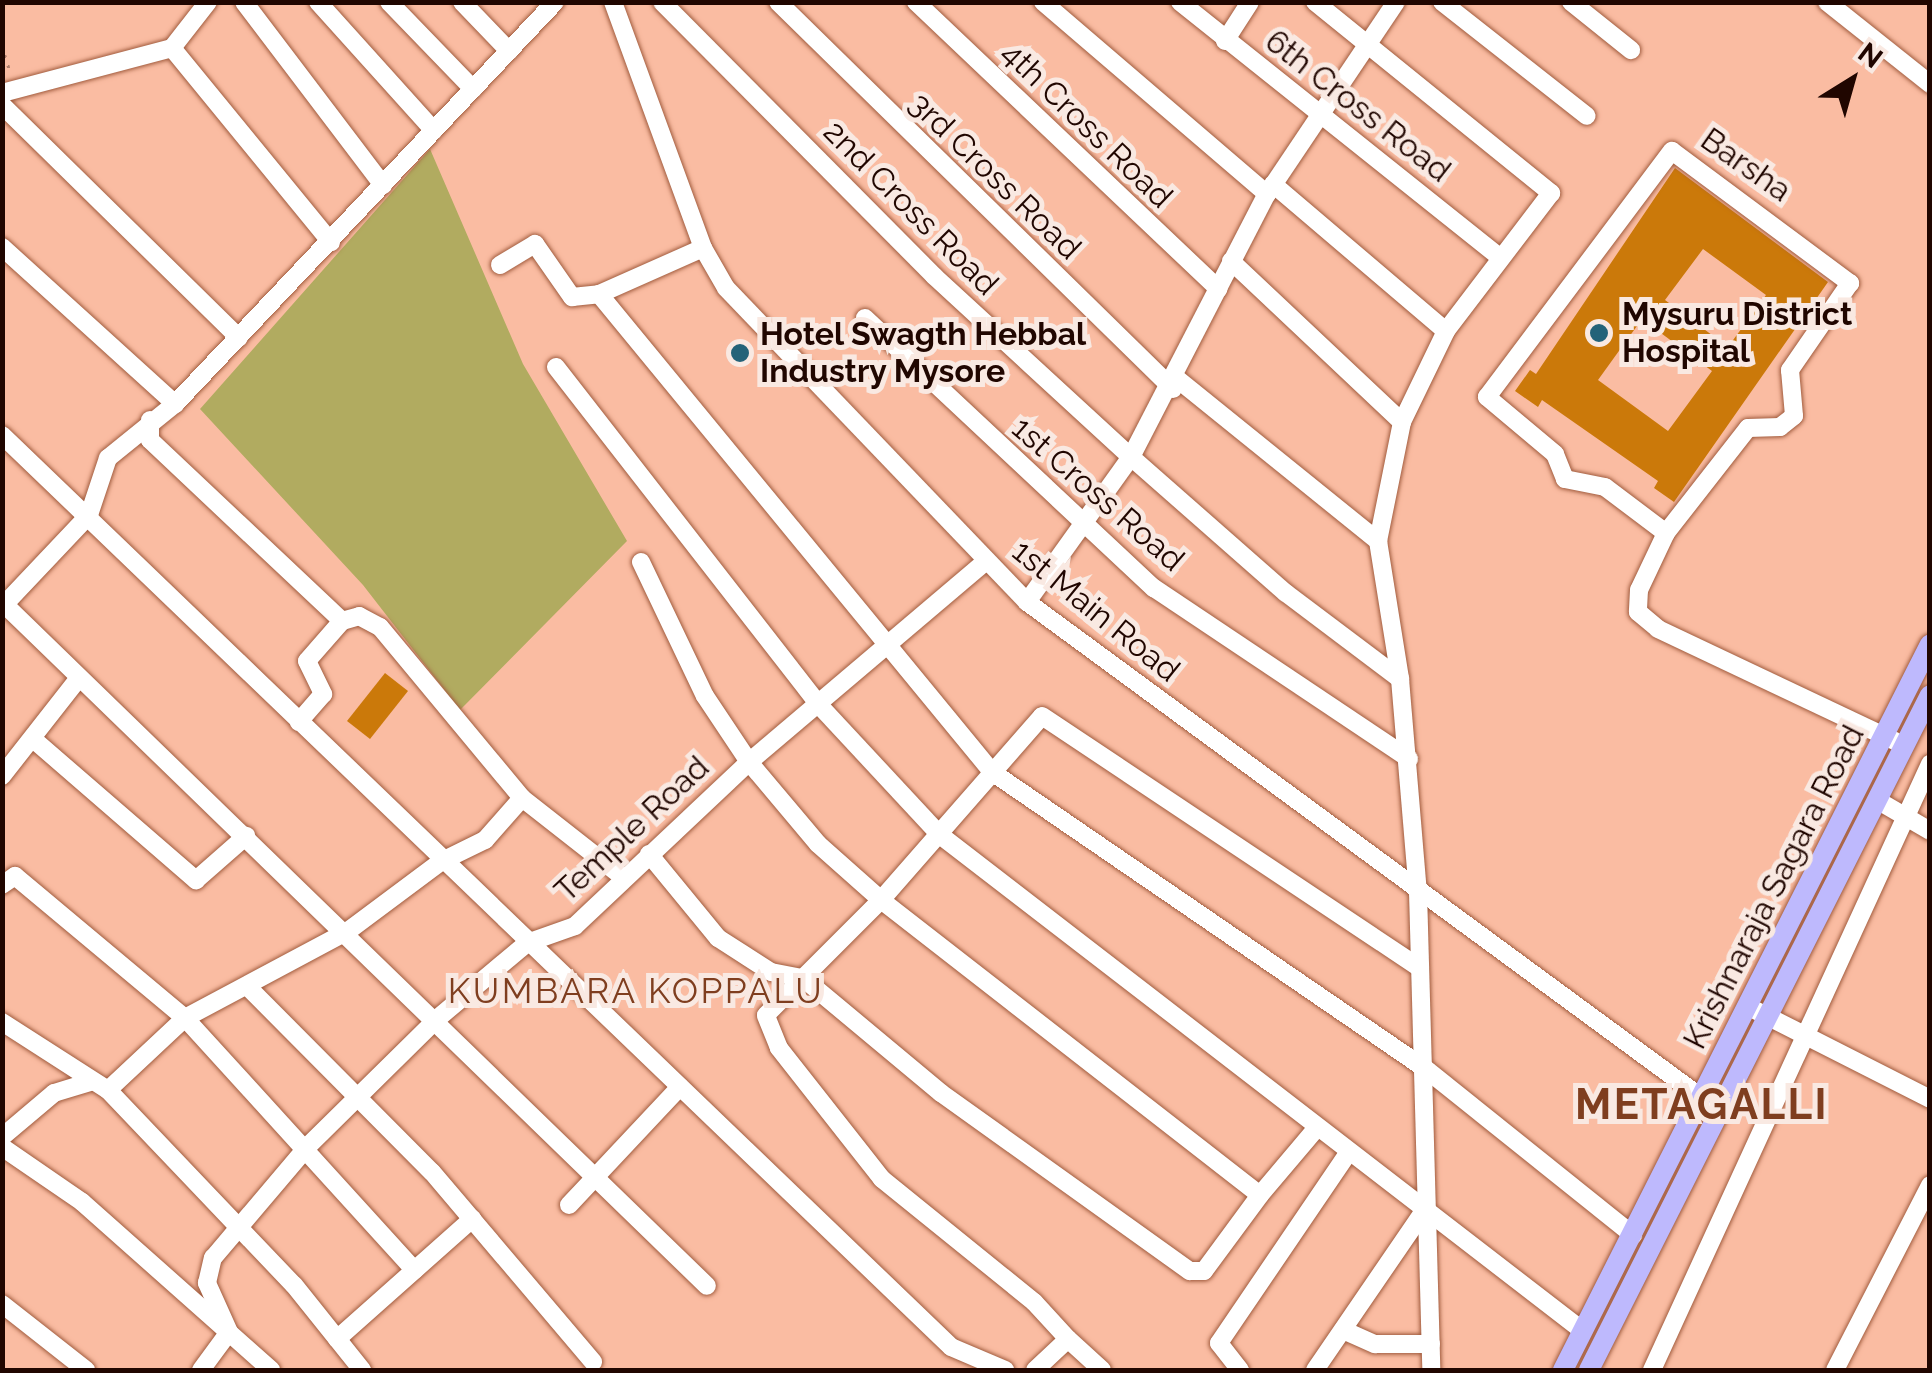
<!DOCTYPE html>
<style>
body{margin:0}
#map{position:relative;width:1932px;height:1373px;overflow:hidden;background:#fabca2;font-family:Raleway,sans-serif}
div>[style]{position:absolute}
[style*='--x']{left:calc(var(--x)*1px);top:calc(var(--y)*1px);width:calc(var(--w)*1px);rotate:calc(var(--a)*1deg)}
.green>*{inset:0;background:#b1ab60}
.building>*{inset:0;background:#cb790a}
.path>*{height:2.5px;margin-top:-1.25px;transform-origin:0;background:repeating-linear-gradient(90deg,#b07e6b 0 2.5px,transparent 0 10.5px)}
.roads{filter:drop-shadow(0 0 2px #a15c3e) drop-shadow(0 0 2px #a15c3e)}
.minor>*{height:18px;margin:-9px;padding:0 9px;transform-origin:9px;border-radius:9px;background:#fff}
.major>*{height:20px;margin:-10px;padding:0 10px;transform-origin:10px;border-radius:10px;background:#beb9fd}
.dots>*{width:28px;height:28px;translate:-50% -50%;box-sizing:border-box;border:5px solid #f9e9e2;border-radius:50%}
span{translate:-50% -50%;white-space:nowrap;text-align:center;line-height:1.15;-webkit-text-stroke:10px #f9e9e2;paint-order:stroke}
.street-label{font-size:32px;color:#200600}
.poi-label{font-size:32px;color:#200600;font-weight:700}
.left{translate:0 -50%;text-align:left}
.neighbourhood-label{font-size:35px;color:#7f3e1f;letter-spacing:2.5px}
.district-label{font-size:42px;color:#7f3e1f;font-weight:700;letter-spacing:2.5px}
.frame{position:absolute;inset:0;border:5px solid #200600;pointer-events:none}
.north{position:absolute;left:1802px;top:30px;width:100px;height:100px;-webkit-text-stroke:8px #f9e9e2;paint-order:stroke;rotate:37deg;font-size:28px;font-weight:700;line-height:40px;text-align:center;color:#200600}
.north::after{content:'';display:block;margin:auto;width:35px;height:45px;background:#200600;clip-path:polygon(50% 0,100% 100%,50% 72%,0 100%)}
</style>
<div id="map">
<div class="green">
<i style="clip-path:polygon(430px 149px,523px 364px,627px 541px,460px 710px,363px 585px,200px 409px)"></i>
</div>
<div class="building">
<i style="clip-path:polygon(evenodd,1675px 168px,1828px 282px,1674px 502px,1654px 488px,1658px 481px,1542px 400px,1538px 407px,1515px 391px,1530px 370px,1536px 374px,1675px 168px,1703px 249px,1766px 295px,1728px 347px,1665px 300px,1703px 249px,1675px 168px,1642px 319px,1712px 371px,1668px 431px,1598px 380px,1642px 319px)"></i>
<i style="clip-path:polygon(385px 673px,408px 691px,370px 739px,347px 721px)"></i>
</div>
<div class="path">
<i style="--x:2;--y:45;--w:30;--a:73"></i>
</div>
<div class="roads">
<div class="minor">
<i style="--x:244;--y:2;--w:230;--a:52.8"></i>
<i style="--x:318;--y:2;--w:173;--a:48"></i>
<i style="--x:389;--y:2;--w:121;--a:46"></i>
<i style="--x:462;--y:2;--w:68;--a:46.2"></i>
<i style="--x:613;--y:2;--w:262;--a:69.9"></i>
<i style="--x:703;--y:248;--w:46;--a:60.1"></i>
<i style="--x:726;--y:288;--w:435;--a:46.2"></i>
<i style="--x:1027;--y:602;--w:861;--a:36.31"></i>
<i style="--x:662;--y:2;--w:386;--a:45.2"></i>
<i style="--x:934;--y:276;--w:268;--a:42.6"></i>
<i style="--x:1131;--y:457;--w:206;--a:41.3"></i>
<i style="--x:1286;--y:593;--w:143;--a:37"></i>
<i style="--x:778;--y:2;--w:553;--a:44.41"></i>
<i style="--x:916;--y:2;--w:417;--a:43.5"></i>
<i style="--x:1043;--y:2;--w:295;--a:40.6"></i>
<i style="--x:1180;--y:2;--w:408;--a:38.6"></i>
<i style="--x:1315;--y:2;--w:304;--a:39"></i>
<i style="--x:1551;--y:193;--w:173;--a:127.3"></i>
<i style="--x:1446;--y:331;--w:101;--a:115.8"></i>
<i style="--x:1402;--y:422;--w:121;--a:101.4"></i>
<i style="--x:1378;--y:541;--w:140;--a:80.9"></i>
<i style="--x:1400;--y:679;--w:214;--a:85.2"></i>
<i style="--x:1418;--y:892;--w:478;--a:88.4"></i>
<i style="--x:1442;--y:2;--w:184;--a:38.2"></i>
<i style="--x:1571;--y:2;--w:77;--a:38.7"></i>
<i style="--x:1827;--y:2;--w:132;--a:38.5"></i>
<i style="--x:1225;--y:41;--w:46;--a:-57.3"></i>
<i style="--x:172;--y:48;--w:251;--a:50.7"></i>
<i style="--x:2;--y:93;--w:176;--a:-14.8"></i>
<i style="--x:172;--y:48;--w:58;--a:-52"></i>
<i style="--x:2;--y:105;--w:332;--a:44.5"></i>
<i style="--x:1273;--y:184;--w:227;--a:40.4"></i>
<i style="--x:2;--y:247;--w:234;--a:42.2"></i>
<i style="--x:703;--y:248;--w:114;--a:156.1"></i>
<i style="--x:599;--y:294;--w:619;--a:50.57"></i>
<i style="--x:992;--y:772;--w:527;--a:34.41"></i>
<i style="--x:1427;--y:1070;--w:264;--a:38.7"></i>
<i style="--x:1231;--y:261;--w:235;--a:43.3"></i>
<i style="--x:500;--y:265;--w:41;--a:-31"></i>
<i style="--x:535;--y:244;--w:65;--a:55.1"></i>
<i style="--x:572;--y:297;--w:27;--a:-6"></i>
<i style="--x:865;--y:318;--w:396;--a:43.1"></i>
<i style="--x:1154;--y:588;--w:307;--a:33.8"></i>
<i style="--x:556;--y:367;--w:428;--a:52.1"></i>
<i style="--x:819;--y:705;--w:178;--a:47.1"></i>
<i style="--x:940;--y:835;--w:812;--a:37.65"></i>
<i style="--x:1176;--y:378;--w:260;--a:38.9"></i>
<i style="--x:150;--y:420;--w:20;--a:90"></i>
<i style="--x:150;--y:440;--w:264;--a:43.3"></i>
<i style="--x:342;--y:621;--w:53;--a:131.2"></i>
<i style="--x:307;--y:661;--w:37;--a:64"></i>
<i style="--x:323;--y:694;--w:37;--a:131"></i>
<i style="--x:2;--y:435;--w:1316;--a:43.86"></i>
<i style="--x:951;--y:1347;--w:59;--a:23.1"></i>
<i style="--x:1666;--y:533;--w:76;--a:-143"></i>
<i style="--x:1605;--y:487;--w:41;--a:-168.7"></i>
<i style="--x:1565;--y:479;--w:27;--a:-112"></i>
<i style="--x:1555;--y:454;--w:89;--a:-140"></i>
<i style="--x:1487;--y:397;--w:308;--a:-53.1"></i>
<i style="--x:1672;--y:151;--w:222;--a:36.6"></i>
<i style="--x:1850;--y:283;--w:106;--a:124.6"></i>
<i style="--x:1790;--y:370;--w:46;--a:85"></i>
<i style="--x:1794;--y:416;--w:18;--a:142"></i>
<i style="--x:1780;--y:427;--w:32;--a:178"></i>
<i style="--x:1748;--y:428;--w:133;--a:128"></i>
<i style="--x:1666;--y:533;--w:63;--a:115.3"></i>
<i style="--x:1639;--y:590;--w:22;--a:93"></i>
<i style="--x:1638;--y:612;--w:26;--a:40"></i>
<i style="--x:1658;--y:629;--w:262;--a:25.3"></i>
<i style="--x:641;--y:562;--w:148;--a:64.5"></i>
<i style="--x:705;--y:696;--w:79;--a:56.3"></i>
<i style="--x:749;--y:762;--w:107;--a:49.9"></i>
<i style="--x:818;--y:844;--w:84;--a:41.6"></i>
<i style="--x:881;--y:900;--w:480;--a:37.9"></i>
<i style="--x:1260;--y:1195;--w:85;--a:-49.8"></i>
<i style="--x:2;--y:602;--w:982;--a:44.13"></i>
<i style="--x:1027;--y:602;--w:178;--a:-54.4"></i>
<i style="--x:1131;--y:457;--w:296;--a:-62.7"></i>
<i style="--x:1267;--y:194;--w:231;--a:-56.1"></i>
<i style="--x:2;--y:607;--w:127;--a:-46.6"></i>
<i style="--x:89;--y:515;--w:60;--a:-71.6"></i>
<i style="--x:108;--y:458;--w:86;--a:-38.9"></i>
<i style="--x:175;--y:404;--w:553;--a:-46.61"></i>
<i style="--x:342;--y:621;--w:18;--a:-16"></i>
<i style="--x:359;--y:616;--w:24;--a:28"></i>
<i style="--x:380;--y:627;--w:222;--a:50.3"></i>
<i style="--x:522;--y:798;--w:130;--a:38.1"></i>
<i style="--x:33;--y:739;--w:216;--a:40.9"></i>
<i style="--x:196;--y:880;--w:67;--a:-41.3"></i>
<i style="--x:2;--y:776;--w:123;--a:-51.9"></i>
<i style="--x:1877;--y:800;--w:61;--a:30.3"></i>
<i style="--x:649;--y:854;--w:109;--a:50.6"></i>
<i style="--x:718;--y:938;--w:63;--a:32.7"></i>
<i style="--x:771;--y:972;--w:33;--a:11"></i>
<i style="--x:803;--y:978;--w:180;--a:39.8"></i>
<i style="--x:941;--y:1093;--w:306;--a:35.6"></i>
<i style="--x:1190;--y:1271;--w:14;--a:0"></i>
<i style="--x:1204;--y:1271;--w:94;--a:-53.6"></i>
<i style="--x:2;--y:885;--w:16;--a:-35"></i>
<i style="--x:15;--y:876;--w:222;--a:39.9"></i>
<i style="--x:185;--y:1018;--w:341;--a:47.7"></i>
<i style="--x:247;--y:986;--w:262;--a:45.2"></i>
<i style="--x:432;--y:1172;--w:249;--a:49.7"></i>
<i style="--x:1747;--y:1006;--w:205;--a:26.9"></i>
<i style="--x:2;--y:1022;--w:126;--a:32.7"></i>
<i style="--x:108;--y:1090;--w:269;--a:46.4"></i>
<i style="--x:294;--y:1285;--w:109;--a:51.3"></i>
<i style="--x:108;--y:1090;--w:105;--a:-43.1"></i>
<i style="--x:185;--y:1018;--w:185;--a:-28.1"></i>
<i style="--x:348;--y:931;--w:117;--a:-36.7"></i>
<i style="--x:442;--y:861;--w:48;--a:-26"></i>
<i style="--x:485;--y:840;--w:56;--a:-48.6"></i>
<i style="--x:2;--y:1137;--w:68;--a:-40.2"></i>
<i style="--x:54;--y:1093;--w:39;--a:-17"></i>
<i style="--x:2;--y:1147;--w:97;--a:34.5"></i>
<i style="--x:82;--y:1202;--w:253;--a:41.6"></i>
<i style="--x:569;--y:1205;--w:162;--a:-46.8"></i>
<i style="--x:2;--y:1304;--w:107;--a:38.2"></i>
<i style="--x:1343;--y:1330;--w:35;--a:24"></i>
<i style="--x:1375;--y:1344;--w:56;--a:0"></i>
<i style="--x:337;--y:1339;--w:181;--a:-41.6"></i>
<i style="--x:1068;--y:1339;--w:50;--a:-132.6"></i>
<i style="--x:1034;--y:1302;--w:196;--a:-141"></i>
<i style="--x:882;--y:1179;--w:167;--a:-128.2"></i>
<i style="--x:779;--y:1048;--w:35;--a:-112"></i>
<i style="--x:766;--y:1015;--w:163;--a:-45"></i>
<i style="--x:881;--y:900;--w:244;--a:-48.8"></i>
<i style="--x:1042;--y:716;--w:451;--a:33.7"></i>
<i style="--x:201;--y:1370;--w:47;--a:-53.6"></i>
<i style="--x:229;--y:1332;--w:54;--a:-114.2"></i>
<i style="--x:207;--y:1283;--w:26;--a:-77"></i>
<i style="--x:213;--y:1258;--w:145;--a:-49.7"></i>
<i style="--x:307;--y:1147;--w:184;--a:-44.6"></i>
<i style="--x:438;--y:1018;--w:116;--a:-40.1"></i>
<i style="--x:527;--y:943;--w:51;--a:-19.5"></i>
<i style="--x:575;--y:926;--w:239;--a:-43.3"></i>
<i style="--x:749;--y:762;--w:311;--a:-40.3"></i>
<i style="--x:1035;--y:1370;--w:45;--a:-43.2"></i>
<i style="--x:1068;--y:1339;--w:46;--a:42.4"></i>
<i style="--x:1240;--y:1370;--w:34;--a:-128"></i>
<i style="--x:1219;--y:1343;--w:227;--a:-55.8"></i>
<i style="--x:1315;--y:1370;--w:189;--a:-55.6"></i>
<i style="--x:1652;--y:1370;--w:667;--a:-65.36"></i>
<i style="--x:1835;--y:1370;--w:208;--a:-62.8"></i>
</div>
<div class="major">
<i style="--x:1563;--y:1370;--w:813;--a:-63.18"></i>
<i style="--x:1589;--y:1370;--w:756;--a:-63.2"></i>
</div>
</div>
<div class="dots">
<i style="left:1599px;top:333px;background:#246379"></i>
<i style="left:740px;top:353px;background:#246379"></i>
</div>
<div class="street-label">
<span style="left:1358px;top:106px;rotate:38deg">6th Cross Road</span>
<span style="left:1087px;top:125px;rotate:44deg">4th Cross Road</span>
<span style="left:1746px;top:165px;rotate:35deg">Barsha</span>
<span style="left:995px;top:176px;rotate:44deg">3rd Cross Road</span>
<span style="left:911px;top:208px;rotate:45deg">2nd Cross Road</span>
<span style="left:1098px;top:494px;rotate:41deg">1st Cross Road</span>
<span style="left:1096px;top:611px;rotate:39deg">1st Main Road</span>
<span style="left:632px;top:829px;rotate:-43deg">Temple Road</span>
<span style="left:1774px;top:887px;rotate:-63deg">Krishnaraja Sagara Road</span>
</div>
<div class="poi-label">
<span class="left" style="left:1622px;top:333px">Mysuru District<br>Hospital</span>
<span class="left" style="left:760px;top:353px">Hotel Swagth Hebbal<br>Industry Mysore</span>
</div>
<div class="neighbourhood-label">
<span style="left:636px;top:991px">KUMBARA KOPPALU</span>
</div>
<div class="district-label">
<span style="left:1702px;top:1105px">METAGALLI</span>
</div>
<div class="frame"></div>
<div class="north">N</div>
</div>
